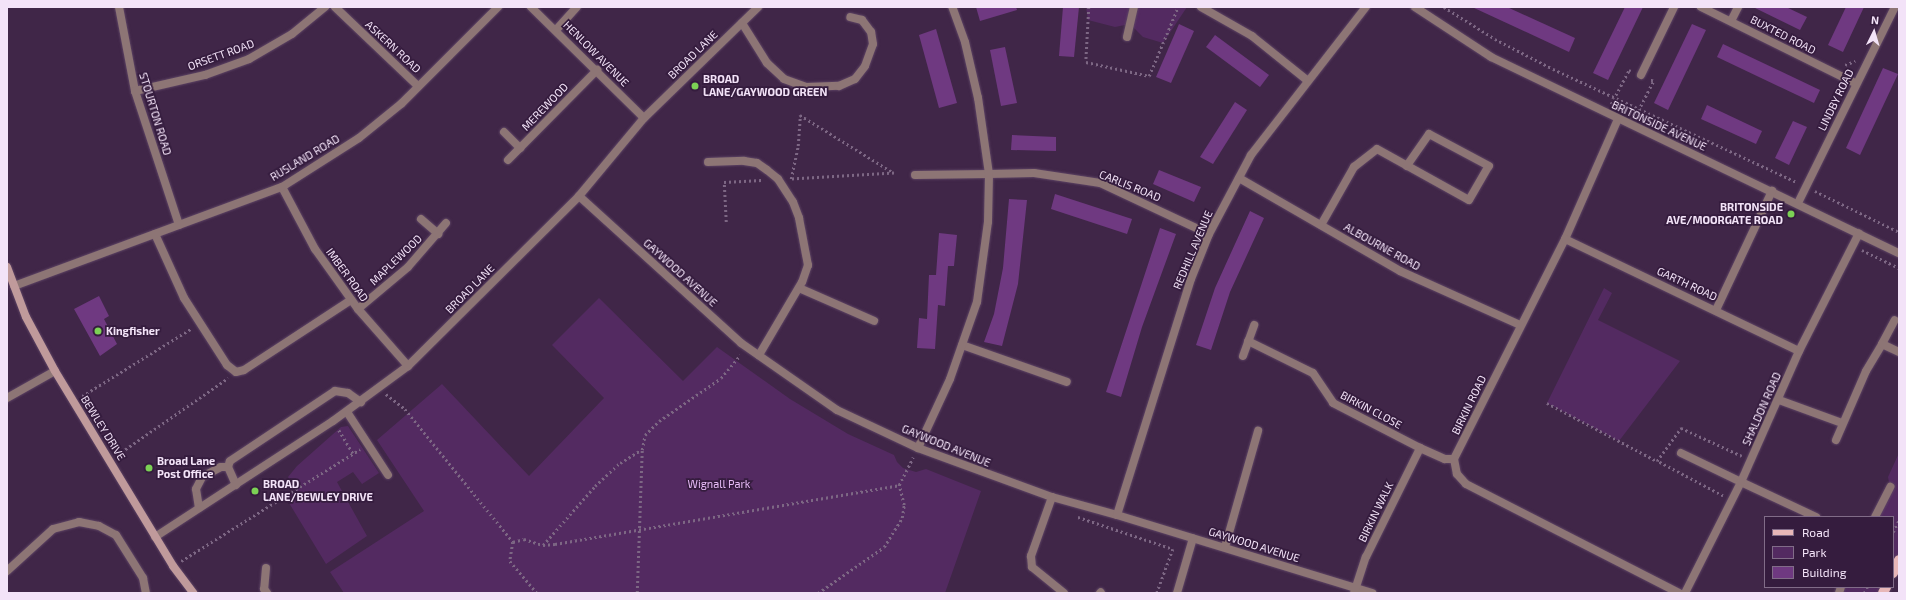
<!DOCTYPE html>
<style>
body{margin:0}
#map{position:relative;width:1906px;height:600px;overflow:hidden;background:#402648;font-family:"Exo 2",sans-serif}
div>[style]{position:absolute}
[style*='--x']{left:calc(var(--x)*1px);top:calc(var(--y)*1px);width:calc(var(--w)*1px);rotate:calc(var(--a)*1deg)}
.green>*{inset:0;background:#532a61}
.building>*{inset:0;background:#6f3981}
.path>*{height:2.5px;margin-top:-1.25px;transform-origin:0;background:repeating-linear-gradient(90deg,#7d6784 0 2px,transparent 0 5px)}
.roads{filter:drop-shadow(0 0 1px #5d4464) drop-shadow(0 0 1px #5d4464)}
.lane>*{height:8px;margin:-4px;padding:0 4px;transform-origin:4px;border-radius:4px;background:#8d7575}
.street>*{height:8px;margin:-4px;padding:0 4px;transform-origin:4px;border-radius:4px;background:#8d7575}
.secondary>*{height:8px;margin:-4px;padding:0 4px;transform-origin:4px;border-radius:4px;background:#c09a9b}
.primary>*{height:10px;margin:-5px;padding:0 5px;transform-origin:5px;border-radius:5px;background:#e8b7b8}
.dots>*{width:11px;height:11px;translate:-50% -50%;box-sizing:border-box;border:2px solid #351c3e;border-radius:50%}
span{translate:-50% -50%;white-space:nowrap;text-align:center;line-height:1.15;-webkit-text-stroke:3.5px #351c3e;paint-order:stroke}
.street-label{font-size:11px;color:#f3e3f8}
.poi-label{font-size:11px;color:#f3e3f8;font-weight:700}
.left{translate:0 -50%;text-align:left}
.right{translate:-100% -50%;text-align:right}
.park-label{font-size:11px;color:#e7bbf7}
.frame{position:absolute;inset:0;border:8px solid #f3e3f8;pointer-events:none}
.legend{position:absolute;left:1764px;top:516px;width:130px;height:72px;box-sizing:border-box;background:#351c3e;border:1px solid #816c88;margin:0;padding:5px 7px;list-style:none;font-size:12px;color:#f3e3f8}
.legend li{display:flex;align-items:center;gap:8px;height:20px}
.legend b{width:20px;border:1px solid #816c88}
.north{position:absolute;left:1854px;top:12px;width:40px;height:40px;-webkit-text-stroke:3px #351c3e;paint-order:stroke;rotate:5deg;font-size:11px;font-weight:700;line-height:16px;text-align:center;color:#f3e3f8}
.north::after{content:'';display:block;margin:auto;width:14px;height:18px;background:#f3e3f8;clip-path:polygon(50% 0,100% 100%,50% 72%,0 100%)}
</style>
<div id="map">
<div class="green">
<i style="clip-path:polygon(1086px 7px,1187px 7px,1163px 43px,1143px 37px,1130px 24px,1115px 27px,1088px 20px)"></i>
<i style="clip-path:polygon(1604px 288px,1612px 293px,1598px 320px,1680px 361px,1619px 441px,1547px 403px)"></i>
<i style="clip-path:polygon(599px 298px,683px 381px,717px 347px,790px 399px,848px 434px,894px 455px,897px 462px,903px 468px,916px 472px,926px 469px,981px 491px,945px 593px,344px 593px,330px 572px,424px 511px,377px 440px,442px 384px,529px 476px,604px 398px,552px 345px)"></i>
<i style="clip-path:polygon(348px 426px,379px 473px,362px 484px,353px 472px,337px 482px,367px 536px,326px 564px,286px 498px,296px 491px,288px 477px,297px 466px,341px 427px)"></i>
<i style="clip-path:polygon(1899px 453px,1899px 560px,1893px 573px,1893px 517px,1875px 517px,1890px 487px,1888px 477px)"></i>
<i style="clip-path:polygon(1841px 587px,1886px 587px,1882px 593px,1839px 593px)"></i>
</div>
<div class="building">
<i style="clip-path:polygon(976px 7px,1016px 7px,1017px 10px,980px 21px)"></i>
<i style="clip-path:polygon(1063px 7px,1079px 7px,1074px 57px,1059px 56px)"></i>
<i style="clip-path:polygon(1472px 7px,1507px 7px,1575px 38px,1569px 52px)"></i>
<i style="clip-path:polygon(1625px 7px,1643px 7px,1608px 80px,1593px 73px)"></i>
<i style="clip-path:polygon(1753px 7px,1786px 7px,1807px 17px,1800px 30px)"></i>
<i style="clip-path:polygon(1846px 7px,1864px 7px,1843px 52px,1828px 45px)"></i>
<i style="clip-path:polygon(1179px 24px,1194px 31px,1171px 83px,1156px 77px)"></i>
<i style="clip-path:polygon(1692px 24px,1706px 30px,1668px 110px,1654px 103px)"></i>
<i style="clip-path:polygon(936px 29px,957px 103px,939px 108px,919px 35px)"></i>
<i style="clip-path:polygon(1215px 35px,1269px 75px,1260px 87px,1206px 47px)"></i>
<i style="clip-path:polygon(1723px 44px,1820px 90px,1814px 103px,1717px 57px)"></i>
<i style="clip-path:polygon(1005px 47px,1017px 103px,1001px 106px,990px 50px)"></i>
<i style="clip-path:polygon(1883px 68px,1898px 74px,1860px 155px,1846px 148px)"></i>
<i style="clip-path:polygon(1235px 102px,1247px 110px,1213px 164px,1200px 157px)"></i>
<i style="clip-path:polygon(1707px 105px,1762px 131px,1756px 144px,1701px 119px)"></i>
<i style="clip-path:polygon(1793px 121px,1807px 127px,1789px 165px,1775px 158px)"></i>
<i style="clip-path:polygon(1012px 135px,1056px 137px,1056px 151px,1011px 150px)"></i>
<i style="clip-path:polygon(1159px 170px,1201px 187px,1194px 202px,1153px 184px)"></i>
<i style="clip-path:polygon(1055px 194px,1132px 219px,1127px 234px,1051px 209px)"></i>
<i style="clip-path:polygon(1009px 199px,1027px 200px,1018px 284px,1002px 346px,984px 342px,994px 314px,1003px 268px)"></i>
<i style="clip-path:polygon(1250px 211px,1264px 218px,1230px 292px,1211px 350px,1196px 345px,1215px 288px)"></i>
<i style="clip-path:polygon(1160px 228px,1176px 234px,1142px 327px,1121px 397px,1106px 392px)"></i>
<i style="clip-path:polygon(939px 233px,957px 235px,954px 266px,948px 266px,945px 306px,938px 305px,935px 349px,917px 348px,919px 318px,927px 319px,929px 275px,936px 275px)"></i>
<i style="clip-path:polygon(99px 296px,109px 316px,104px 319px,117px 344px,100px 356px,74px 309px)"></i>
</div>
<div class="path">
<i style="--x:1089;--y:7;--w:55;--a:93.1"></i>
<i style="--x:1086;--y:62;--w:65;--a:12.5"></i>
<i style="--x:1149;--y:76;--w:75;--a:-67.2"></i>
<i style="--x:1444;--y:7;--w:60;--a:32.1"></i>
<i style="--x:1495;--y:39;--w:65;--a:27.3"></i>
<i style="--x:1553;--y:69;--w:268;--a:24.9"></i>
<i style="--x:1845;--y:65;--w:11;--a:-22"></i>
<i style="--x:1611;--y:104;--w:38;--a:-62"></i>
<i style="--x:1629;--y:70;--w:2;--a:27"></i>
<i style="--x:1636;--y:115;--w:38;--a:-63"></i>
<i style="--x:1653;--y:81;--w:3;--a:-162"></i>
<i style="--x:791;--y:179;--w:34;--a:-78"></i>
<i style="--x:798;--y:146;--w:31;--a:-86"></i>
<i style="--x:800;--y:115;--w:110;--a:31.7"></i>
<i style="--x:894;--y:173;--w:103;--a:176.7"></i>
<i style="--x:1815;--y:191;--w:93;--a:26"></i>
<i style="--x:726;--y:222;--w:40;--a:-92.9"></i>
<i style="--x:724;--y:182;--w:38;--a:-3"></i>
<i style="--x:1862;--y:250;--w:41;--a:25.9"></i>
<i style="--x:386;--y:394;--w:24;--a:38"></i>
<i style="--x:405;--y:409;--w:171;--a:50.9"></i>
<i style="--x:513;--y:542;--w:11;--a:-15"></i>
<i style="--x:524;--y:539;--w:20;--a:18"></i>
<i style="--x:543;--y:545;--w:12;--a:-5"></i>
<i style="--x:555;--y:544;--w:349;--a:-9.7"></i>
<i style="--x:899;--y:485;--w:31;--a:-63"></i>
<i style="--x:82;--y:396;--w:129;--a:-31.7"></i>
<i style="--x:1547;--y:403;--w:124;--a:27.8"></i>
<i style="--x:339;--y:430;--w:27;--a:59"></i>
<i style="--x:117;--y:455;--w:135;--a:-34.7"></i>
<i style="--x:1723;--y:496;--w:75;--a:-152.1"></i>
<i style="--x:1657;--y:461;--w:41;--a:-54"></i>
<i style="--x:1681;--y:428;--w:67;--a:24.7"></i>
<i style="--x:1078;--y:517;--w:100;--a:18.6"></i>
<i style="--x:1173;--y:549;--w:47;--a:110"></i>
<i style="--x:1893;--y:532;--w:13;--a:-63"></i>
<i style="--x:513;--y:542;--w:19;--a:99"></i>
<i style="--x:510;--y:561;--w:42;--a:49.8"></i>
<i style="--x:543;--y:545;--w:79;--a:-48.6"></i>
<i style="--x:595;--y:486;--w:34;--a:-43"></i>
<i style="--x:620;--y:463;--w:25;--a:-32"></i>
<i style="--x:181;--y:561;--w:211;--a:-32"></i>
<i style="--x:637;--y:593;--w:143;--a:-88"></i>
<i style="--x:642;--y:450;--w:15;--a:-79"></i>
<i style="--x:645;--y:435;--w:20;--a:-45"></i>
<i style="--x:659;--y:421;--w:75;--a:-34.7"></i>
<i style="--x:721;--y:378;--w:30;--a:-50"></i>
<i style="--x:818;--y:593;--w:80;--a:-34.9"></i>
<i style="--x:884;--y:547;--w:34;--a:-58"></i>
<i style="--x:902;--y:518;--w:13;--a:-81"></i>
<i style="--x:904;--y:505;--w:21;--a:-104"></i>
<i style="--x:1864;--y:593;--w:7;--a:-63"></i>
</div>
<div class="roads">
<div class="lane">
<i style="--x:1731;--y:21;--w:16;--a:-63"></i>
<i style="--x:1127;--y:37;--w:31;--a:-77"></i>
<i style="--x:915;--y:175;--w:74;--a:-0.8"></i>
<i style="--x:1321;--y:225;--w:67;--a:-60.4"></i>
<i style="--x:1354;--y:167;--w:29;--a:-38"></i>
<i style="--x:1377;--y:149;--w:105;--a:29"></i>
<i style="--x:1469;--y:200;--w:39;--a:-60"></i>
<i style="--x:1489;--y:166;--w:68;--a:-151.9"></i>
<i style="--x:1429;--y:134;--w:39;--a:125"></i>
<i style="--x:155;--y:234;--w:70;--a:65.6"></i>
<i style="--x:184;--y:298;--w:80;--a:57.3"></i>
<i style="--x:227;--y:365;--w:11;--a:38"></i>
<i style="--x:236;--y:372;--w:8;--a:-14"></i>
<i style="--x:244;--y:370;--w:128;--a:-33.2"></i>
<i style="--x:1882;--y:344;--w:27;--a:-62"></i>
<i style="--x:962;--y:345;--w:111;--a:19.4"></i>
<i style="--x:1866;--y:371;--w:31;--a:-59"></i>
<i style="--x:1882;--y:344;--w:19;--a:25"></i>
<i style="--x:347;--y:412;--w:75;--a:56.9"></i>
<i style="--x:1681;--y:453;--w:67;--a:25.8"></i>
<i style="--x:236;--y:485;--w:20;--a:-114"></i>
<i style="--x:228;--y:467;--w:6;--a:-72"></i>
<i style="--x:230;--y:461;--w:126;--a:-33.7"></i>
<i style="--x:335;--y:391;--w:13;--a:9"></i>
<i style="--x:348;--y:393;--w:16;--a:35"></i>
<i style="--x:199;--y:508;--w:19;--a:-99"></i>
<i style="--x:196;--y:489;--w:13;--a:-63"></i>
<i style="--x:202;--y:477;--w:21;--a:-28"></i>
<i style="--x:221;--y:467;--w:7;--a:0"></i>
</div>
<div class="street">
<i style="--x:119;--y:7;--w:86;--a:79.2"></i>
<i style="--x:135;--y:91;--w:141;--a:71.8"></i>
<i style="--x:335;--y:7;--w:115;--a:43.6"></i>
<i style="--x:531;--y:7;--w:158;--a:44.5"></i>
<i style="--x:1201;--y:7;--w:59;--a:29.6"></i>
<i style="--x:1252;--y:36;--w:70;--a:38.7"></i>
<i style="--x:1415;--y:7;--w:91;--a:33.3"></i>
<i style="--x:1491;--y:57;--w:453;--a:25.7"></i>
<i style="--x:1701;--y:7;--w:172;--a:26.3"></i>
<i style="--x:742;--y:23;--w:47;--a:58"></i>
<i style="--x:767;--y:63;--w:23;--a:43"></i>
<i style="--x:784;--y:79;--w:23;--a:20"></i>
<i style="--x:806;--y:87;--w:33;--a:-2"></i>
<i style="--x:839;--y:86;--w:17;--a:-24"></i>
<i style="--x:855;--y:79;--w:16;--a:-52"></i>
<i style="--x:865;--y:66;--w:23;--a:-70"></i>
<i style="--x:873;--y:44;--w:12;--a:-99"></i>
<i style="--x:871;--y:32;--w:15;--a:-127"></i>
<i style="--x:862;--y:20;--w:12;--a:-166"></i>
<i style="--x:556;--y:30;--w:31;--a:-48"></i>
<i style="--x:1641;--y:75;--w:76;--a:-64.1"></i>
<i style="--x:135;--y:91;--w:72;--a:-12.9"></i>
<i style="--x:205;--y:75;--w:47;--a:-20"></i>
<i style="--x:249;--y:59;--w:50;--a:-30.2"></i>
<i style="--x:292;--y:34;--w:43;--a:-39.3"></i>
<i style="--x:1618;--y:119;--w:131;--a:113.8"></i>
<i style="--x:1565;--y:239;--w:246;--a:116.8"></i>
<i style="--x:1454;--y:459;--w:15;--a:79"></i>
<i style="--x:1457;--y:474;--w:13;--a:48"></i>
<i style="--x:1466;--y:484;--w:239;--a:27.1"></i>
<i style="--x:504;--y:132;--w:23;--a:45"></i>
<i style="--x:508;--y:160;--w:127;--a:-45.3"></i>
<i style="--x:708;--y:162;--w:36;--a:-2"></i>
<i style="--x:744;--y:161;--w:13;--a:9"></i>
<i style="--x:757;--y:163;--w:12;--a:35"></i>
<i style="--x:767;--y:170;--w:14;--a:39"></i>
<i style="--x:778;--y:179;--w:27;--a:57"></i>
<i style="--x:793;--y:202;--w:17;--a:69"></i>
<i style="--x:799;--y:218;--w:48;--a:79.2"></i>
<i style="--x:808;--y:265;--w:18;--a:109"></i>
<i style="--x:802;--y:282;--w:85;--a:120.5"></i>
<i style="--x:989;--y:174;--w:45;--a:-1.3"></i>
<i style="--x:1034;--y:173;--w:67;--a:8.6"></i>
<i style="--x:1100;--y:183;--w:120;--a:25.1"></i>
<i style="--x:1239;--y:178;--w:186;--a:30"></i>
<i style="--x:1400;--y:271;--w:132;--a:24.2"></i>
<i style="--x:282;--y:187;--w:70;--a:62"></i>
<i style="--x:315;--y:249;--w:74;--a:54.4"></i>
<i style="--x:358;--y:309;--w:76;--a:48.7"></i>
<i style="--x:579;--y:196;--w:219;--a:42.2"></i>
<i style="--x:741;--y:343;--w:117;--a:34.9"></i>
<i style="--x:837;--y:410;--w:89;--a:25.1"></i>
<i style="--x:918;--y:448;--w:143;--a:20.1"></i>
<i style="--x:1052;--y:497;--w:67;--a:15.5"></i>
<i style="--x:1117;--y:515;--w:267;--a:17"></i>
<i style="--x:1798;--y:203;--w:219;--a:-63.7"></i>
<i style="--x:421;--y:219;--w:23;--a:41"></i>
<i style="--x:1565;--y:239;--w:259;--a:25.6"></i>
<i style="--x:14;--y:286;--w:286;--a:-20.3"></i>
<i style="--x:282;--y:187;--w:91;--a:-32.5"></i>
<i style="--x:359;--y:138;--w:55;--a:-39.1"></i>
<i style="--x:402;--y:103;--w:136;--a:-45"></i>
<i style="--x:799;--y:288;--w:82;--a:23.7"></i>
<i style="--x:358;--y:309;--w:65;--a:-40"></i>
<i style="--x:408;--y:267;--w:58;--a:-49.2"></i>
<i style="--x:1716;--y:310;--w:132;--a:-64.8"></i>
<i style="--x:1248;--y:341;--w:72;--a:26.2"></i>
<i style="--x:1313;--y:373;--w:36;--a:56"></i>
<i style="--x:1333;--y:403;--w:98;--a:27.3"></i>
<i style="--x:1420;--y:448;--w:27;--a:24"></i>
<i style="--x:1445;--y:459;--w:9;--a:0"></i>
<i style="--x:1243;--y:356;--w:33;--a:-70"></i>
<i style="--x:7;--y:398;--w:55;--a:-29.4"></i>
<i style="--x:1779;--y:400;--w:67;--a:20.1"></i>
<i style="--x:1836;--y:440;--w:75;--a:-66.5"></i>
<i style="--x:918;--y:448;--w:76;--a:-65.1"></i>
<i style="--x:950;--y:379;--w:82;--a:-70.7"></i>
<i style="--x:977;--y:302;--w:81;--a:-82.2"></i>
<i style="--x:988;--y:222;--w:48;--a:-88.8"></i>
<i style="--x:989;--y:174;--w:77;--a:-98.2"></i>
<i style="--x:978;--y:98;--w:57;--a:-103.1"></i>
<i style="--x:965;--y:42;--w:37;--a:-110"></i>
<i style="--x:1741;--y:482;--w:83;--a:25"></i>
<i style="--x:1052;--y:497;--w:63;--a:109.6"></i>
<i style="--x:1031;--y:556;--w:11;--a:85"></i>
<i style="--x:1032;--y:567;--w:41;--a:39.1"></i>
<i style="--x:1117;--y:515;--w:247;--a:-72.6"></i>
<i style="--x:1191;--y:279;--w:48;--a:-68.2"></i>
<i style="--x:1209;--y:234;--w:89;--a:-62"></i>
<i style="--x:1251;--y:155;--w:187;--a:-52.2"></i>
<i style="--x:1875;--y:517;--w:34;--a:-63"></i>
<i style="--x:155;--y:537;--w:212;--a:-33.1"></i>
<i style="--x:333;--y:421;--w:93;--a:-36.3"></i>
<i style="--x:408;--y:366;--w:241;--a:-44.8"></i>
<i style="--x:579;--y:196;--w:102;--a:-50.2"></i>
<i style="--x:644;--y:118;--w:159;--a:-44.2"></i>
<i style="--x:1225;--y:547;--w:121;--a:-74.1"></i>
<i style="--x:266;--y:568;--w:21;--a:95"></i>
<i style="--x:264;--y:589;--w:5;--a:53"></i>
<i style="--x:7;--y:571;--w:62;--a:-42.4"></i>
<i style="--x:53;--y:529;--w:27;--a:-15"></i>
<i style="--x:79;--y:522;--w:20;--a:11"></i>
<i style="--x:99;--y:526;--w:19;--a:28"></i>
<i style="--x:116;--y:535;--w:51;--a:57.9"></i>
<i style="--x:143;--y:578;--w:15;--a:79"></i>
<i style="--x:1100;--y:593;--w:1;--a:-45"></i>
<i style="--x:1177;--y:593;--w:57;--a:-73.8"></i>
<i style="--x:1354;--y:593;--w:38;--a:-72"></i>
<i style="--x:1366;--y:557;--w:122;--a:-63.6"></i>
<i style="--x:1685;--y:593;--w:124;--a:-63.2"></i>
<i style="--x:1741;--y:482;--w:143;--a:-66.1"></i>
<i style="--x:1799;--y:351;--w:132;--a:-63"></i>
<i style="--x:1839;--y:593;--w:6;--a:-72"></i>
</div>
<div class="secondary">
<i style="--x:7;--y:267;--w:53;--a:69.2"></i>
<i style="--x:26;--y:317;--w:61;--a:61.8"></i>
<i style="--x:55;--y:371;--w:228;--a:58.8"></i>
<i style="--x:173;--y:566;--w:34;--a:53"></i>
</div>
<div class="primary">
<i style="--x:1893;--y:573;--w:14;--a:-65"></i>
<i style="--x:1883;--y:593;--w:7;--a:-63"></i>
</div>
</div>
<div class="dots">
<i style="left:695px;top:86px;background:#7cd155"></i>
<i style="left:1791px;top:214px;background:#7cd155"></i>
<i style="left:98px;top:331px;background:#7cd155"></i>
<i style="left:149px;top:468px;background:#7cd155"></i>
<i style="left:255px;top:491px;background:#7cd155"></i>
</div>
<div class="street-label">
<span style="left:1783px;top:35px;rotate:27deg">BUXTED ROAD</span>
<span style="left:393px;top:47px;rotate:43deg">ASKERN ROAD</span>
<span style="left:596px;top:54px;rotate:45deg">HENLOW AVENUE</span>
<span style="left:221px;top:55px;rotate:-20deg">ORSETT ROAD</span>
<span style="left:693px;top:55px;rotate:-44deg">BROAD LANE</span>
<span style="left:1836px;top:100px;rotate:-64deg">LINDBY ROAD</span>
<span style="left:545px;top:107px;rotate:-46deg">MEREWOOD</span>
<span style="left:155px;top:114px;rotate:73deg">STOURTON ROAD</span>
<span style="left:1659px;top:126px;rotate:25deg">BRITONSIDE AVENUE</span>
<span style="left:305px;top:158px;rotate:-31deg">RUSLAND ROAD</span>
<span style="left:1130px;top:186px;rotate:22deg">CARLIS ROAD</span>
<span style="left:1382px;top:247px;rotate:29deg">ALBOURNE ROAD</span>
<span style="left:1193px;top:250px;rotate:-67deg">REDHILL AVENUE</span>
<span style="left:396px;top:260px;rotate:-44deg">MAPLEWOOD</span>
<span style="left:680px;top:273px;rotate:42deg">GAYWOOD AVENUE</span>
<span style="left:347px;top:275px;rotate:54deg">IMBER ROAD</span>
<span style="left:1687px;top:284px;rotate:25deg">GARTH ROAD</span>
<span style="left:470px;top:289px;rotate:-45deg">BROAD LANE</span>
<span style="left:1469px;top:405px;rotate:-64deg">BIRKIN ROAD</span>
<span style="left:1762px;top:409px;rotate:-66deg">SHALDON ROAD</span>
<span style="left:1371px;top:410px;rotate:28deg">BIRKIN CLOSE</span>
<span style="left:103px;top:428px;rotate:58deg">BEWLEY DRIVE</span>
<span style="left:946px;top:446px;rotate:22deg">GAYWOOD AVENUE</span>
<span style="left:1376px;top:512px;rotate:-64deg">BIRKIN WALK</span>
<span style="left:1254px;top:545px;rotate:17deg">GAYWOOD AVENUE</span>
</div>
<div class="poi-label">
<span class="left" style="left:703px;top:86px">BROAD<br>LANE/GAYWOOD GREEN</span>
<span class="right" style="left:1783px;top:214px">BRITONSIDE<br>AVE/MOORGATE ROAD</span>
<span class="left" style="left:106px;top:331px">Kingfisher</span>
<span class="left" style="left:157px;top:468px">Broad Lane<br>Post Office</span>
<span class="left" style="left:263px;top:491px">BROAD<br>LANE/BEWLEY DRIVE</span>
</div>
<div class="park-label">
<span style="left:719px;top:484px">Wignall Park</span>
</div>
<div class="frame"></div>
<ul class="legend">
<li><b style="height:5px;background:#e8b7b8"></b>Road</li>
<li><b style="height:11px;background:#532a61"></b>Park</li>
<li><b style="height:11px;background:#6f3981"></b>Building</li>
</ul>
<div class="north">N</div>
</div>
